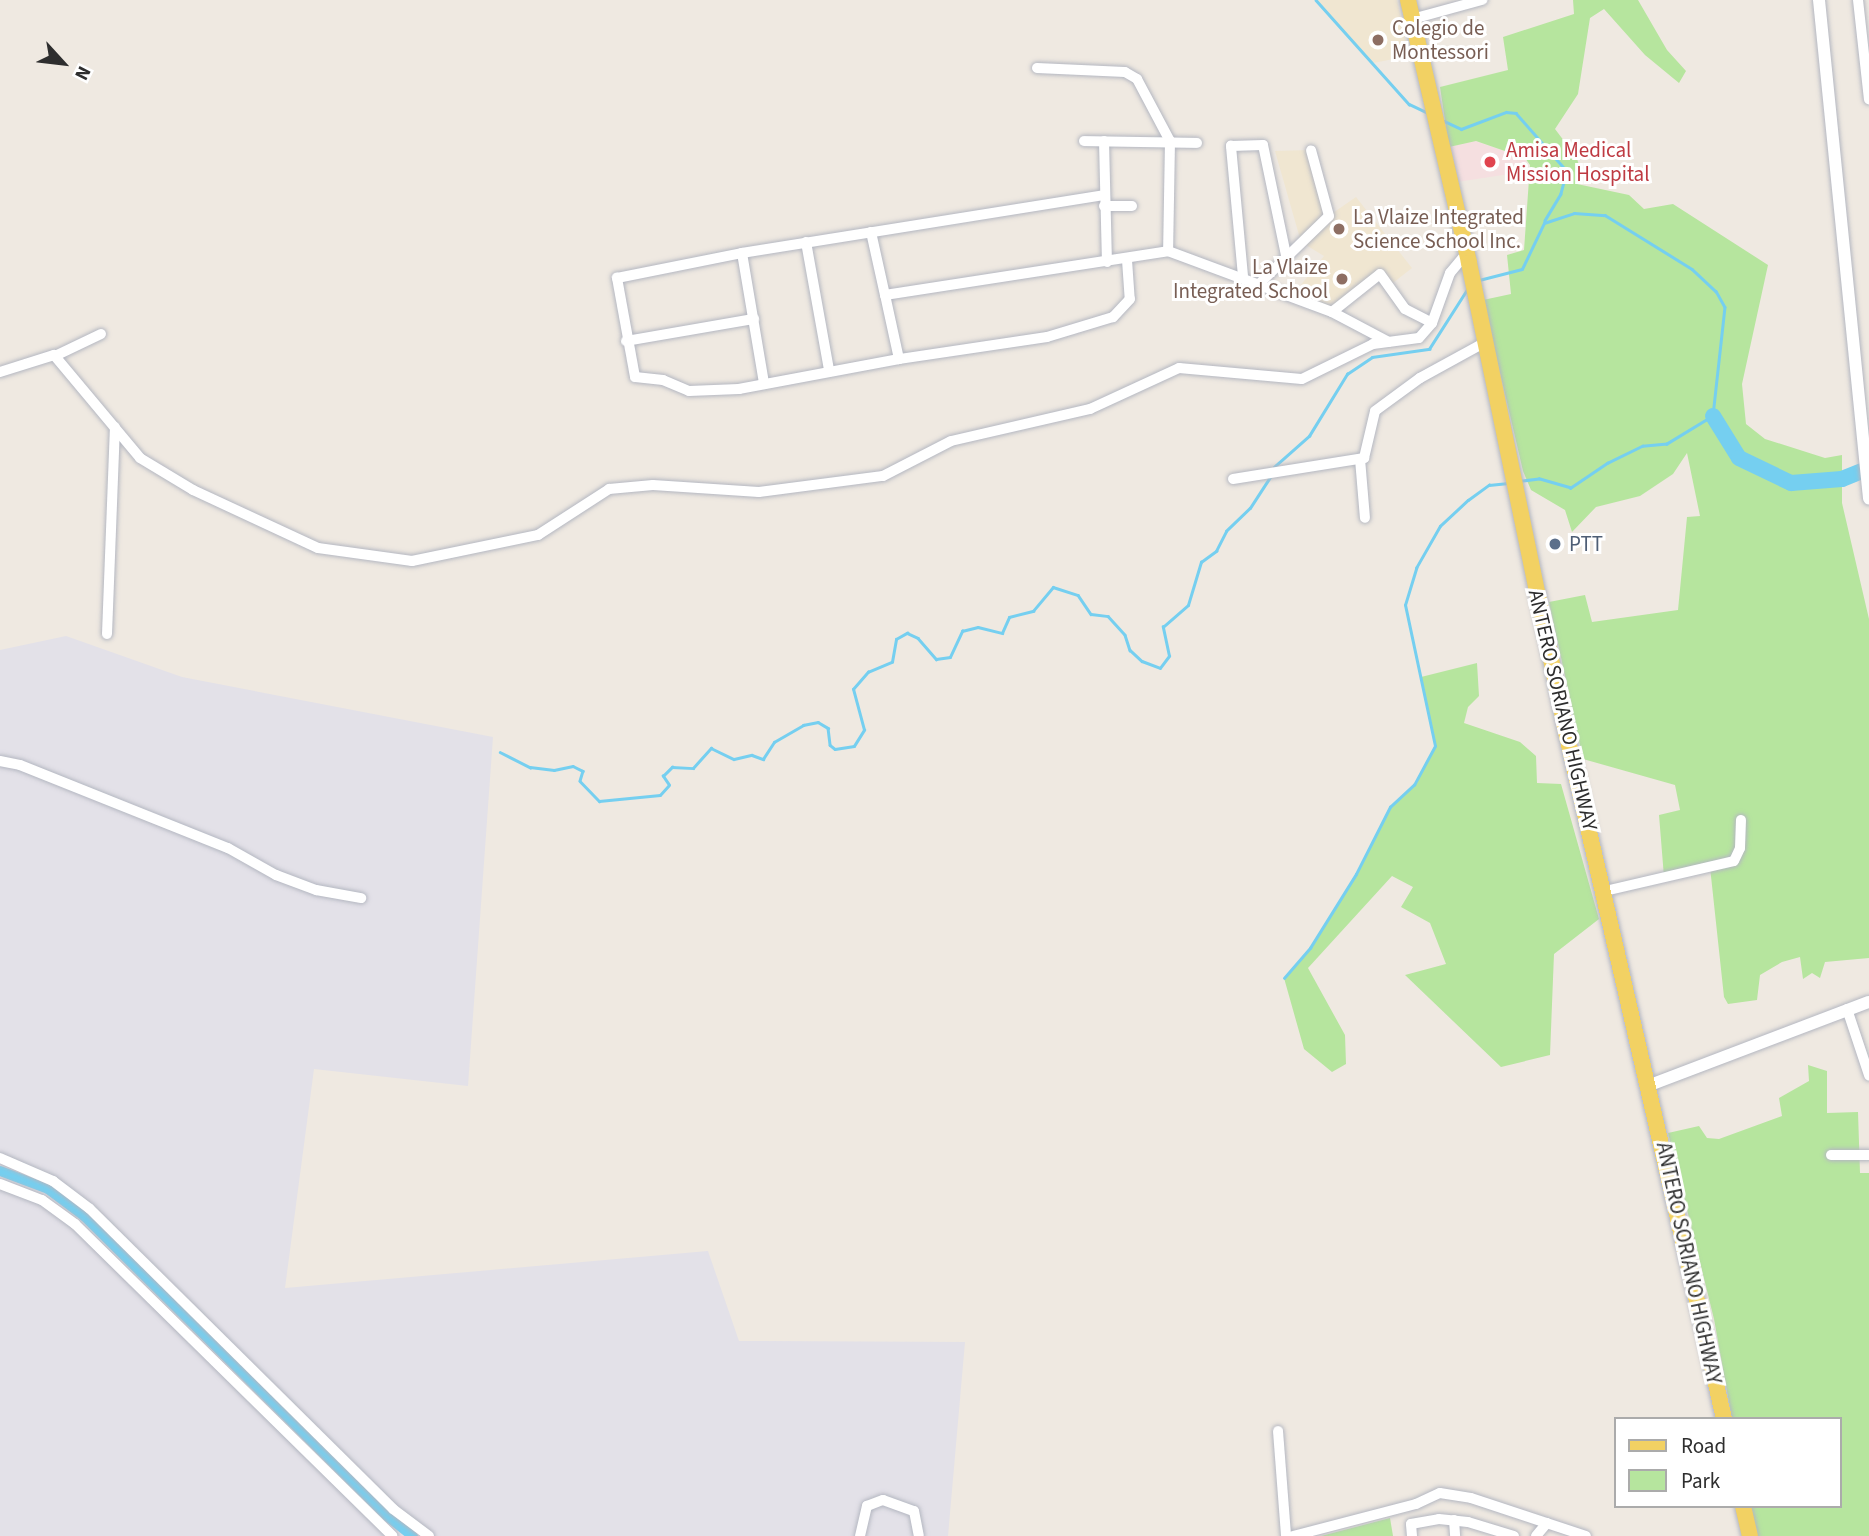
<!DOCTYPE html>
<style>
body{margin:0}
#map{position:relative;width:1869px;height:1536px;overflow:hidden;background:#efe9e1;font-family:"Source Sans 3",sans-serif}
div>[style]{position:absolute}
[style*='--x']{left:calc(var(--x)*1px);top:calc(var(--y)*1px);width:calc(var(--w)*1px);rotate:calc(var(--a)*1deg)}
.industrial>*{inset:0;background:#e3e1e8}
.education>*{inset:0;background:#f0e6d1}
.medical>*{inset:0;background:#f5dfe0}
.green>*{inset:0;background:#b6e59e}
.stream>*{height:2.5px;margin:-1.25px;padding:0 1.25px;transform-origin:1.25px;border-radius:1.25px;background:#75cff0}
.canal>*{height:10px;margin:-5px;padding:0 5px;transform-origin:5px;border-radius:5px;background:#75cff0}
.river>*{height:16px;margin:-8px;padding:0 8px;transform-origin:8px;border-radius:8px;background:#75cff0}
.roads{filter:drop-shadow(0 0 2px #b4b7c1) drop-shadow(0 0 2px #b4b7c1)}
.minor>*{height:10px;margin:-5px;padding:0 5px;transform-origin:5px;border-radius:5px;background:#fff}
.tertiary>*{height:12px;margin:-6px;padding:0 6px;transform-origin:6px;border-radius:6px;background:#fff}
.primary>*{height:16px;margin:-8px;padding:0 8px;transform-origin:8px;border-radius:8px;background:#f2d163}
.dots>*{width:19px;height:19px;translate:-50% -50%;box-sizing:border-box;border:4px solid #fff;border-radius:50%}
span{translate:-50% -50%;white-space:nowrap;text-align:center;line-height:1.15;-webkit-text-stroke:6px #fff;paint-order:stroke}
.education-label{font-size:21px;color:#785e54}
.left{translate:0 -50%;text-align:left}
.right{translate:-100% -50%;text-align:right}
.health-label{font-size:21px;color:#be3a42}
.service-label{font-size:21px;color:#4e5e75}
.street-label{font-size:21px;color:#2e2e2e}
.legend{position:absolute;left:1614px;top:1417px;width:228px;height:91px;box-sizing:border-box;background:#fff;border:2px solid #ababab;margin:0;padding:9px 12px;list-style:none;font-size:21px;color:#2e2e2e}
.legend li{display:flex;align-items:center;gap:14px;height:35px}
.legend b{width:35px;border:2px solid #ababab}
.north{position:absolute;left:28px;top:28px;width:70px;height:70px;-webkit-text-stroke:5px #fff;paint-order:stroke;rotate:117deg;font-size:19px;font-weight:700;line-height:28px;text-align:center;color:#2e2e2e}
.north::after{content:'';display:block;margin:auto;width:24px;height:32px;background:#2e2e2e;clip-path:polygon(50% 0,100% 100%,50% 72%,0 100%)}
</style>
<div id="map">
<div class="industrial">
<i style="clip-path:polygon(66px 636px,182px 677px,493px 737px,468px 1086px,314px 1069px,285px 1288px,708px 1251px,739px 1341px,965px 1342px,948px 1536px,0 1536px,0 650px)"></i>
</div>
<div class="education">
<i style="clip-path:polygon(1316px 0,1397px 0,1409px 56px,1373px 63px)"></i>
<i style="clip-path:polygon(1311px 150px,1330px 215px,1356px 197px,1412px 268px,1389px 286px,1380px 274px,1332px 312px,1292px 296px,1324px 256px,1301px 242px,1275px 151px)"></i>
</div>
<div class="medical">
<i style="clip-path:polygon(1475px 141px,1525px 158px,1530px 171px,1457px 182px,1449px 147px)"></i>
</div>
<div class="green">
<i style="clip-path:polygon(1573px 0,1638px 0,1667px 50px,1686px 71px,1679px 83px,1645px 55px,1604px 9px,1590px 18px,1578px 94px,1555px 129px,1577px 158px,1581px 174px,1577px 184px,1629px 195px,1644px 209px,1673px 204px,1768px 265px,1742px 384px,1746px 424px,1765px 439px,1825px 458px,1842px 455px,1842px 503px,1869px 619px,1869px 958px,1825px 962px,1820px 978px,1812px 973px,1803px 979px,1800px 957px,1782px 962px,1760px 975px,1757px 1000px,1728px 1004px,1724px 997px,1710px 867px,1664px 877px,1659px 815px,1680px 810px,1675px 785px,1583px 759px,1549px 602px,1585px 595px,1592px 622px,1678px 610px,1687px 517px,1700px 516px,1687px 453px,1673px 474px,1640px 496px,1596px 507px,1572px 532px,1565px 510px,1531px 490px,1523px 471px,1483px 300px,1511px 294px,1507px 255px,1524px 250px,1530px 165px,1525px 158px,1476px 141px,1449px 147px,1440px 87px,1508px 70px,1503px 37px,1574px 14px)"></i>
<i style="clip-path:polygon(1477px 663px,1479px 696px,1468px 707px,1464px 723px,1520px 742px,1536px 756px,1537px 783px,1561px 784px,1599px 919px,1554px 954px,1550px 1055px,1501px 1067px,1405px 975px,1446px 964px,1430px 923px,1401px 907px,1413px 887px,1392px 876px,1308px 968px,1345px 1035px,1346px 1064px,1332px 1072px,1304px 1049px,1284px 978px,1310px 948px,1356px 874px,1390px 807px,1414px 785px,1435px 746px,1421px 677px)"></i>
<i style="clip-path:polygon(1808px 1065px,1827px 1071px,1827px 1113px,1858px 1112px,1860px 1173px,1869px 1173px,1869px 1536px,1754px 1536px,1748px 1506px,1839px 1506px,1839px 1419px,1732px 1419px,1714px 1319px,1668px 1133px,1699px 1126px,1707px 1138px,1719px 1139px,1782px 1116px,1779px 1098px,1809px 1081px)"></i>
<i style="clip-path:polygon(1390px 1518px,1393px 1536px,1321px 1536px)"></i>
</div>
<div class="stream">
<i style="--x:1316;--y:0;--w:140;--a:48.2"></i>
<i style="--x:1409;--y:104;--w:21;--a:25"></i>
<i style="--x:1444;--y:121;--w:19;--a:25"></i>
<i style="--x:1461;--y:129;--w:48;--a:-20.7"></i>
<i style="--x:1506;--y:112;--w:10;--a:6"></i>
<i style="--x:1516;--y:113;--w:77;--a:48.7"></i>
<i style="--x:1567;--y:171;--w:24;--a:105"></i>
<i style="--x:1561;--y:194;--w:31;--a:121"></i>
<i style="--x:1479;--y:280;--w:44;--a:-14.3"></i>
<i style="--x:1522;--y:269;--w:51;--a:-64.4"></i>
<i style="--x:1544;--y:223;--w:32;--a:-18"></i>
<i style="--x:1574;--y:213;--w:31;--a:4"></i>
<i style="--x:1605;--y:215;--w:102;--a:31.8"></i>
<i style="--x:1692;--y:269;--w:33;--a:43"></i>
<i style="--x:1716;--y:291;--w:18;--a:61"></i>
<i style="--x:1725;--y:307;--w:110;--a:96.3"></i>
<i style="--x:1713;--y:416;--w:54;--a:148.7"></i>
<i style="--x:1667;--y:444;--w:24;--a:175"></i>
<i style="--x:1643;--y:446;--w:39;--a:154"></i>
<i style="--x:1608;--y:463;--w:45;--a:146"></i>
<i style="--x:1571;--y:488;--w:33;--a:-164"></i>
<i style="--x:1539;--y:479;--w:17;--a:173"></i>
<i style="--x:1274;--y:467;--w:47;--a:-41.5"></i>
<i style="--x:1309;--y:436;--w:73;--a:-58.5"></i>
<i style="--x:1347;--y:374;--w:30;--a:-34"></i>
<i style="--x:1372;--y:357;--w:58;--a:-8"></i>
<i style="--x:1429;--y:349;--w:72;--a:-57.4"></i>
<i style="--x:500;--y:752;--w:34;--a:27"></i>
<i style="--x:530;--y:767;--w:24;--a:7"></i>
<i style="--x:554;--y:770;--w:19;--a:-12"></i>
<i style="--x:573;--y:766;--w:11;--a:27"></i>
<i style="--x:583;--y:771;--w:10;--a:107"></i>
<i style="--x:580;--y:781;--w:28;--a:46"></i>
<i style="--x:599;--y:801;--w:61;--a:-5.6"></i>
<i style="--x:660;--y:795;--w:13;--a:-48"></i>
<i style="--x:669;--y:785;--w:11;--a:-124"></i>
<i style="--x:663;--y:776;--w:13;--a:-45"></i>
<i style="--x:672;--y:767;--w:21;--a:3"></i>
<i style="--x:693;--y:768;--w:27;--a:-48"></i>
<i style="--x:711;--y:748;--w:25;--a:26"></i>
<i style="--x:734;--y:759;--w:18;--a:-13"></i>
<i style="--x:752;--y:755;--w:12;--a:20"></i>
<i style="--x:763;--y:759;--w:20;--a:-57"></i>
<i style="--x:774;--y:742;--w:34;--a:-30"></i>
<i style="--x:803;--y:725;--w:15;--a:-11"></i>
<i style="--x:818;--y:722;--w:12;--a:31"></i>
<i style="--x:828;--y:728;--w:17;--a:83"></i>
<i style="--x:830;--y:745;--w:6;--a:39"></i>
<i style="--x:835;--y:749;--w:19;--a:-9"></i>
<i style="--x:854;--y:746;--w:19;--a:-58"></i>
<i style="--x:864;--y:730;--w:42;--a:-105"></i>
<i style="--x:853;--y:689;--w:23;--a:-49"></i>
<i style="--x:868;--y:672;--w:26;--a:-23"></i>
<i style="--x:892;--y:662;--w:23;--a:-80"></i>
<i style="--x:896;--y:639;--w:13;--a:-29"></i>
<i style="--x:907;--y:633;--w:12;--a:24"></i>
<i style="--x:918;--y:638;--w:28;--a:49"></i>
<i style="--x:936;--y:659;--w:14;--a:-8"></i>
<i style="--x:950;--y:657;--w:29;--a:-65"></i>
<i style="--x:962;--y:631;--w:16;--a:-14"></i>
<i style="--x:978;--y:627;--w:25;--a:14"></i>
<i style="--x:1002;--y:633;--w:17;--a:-66"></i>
<i style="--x:1009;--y:617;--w:25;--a:-14"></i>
<i style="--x:1033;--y:611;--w:31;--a:-50"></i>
<i style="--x:1053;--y:587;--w:26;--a:18"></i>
<i style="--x:1078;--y:595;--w:23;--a:56"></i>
<i style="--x:1091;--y:614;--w:17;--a:7"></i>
<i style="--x:1108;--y:616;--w:25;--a:48"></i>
<i style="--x:1125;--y:635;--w:16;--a:72"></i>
<i style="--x:1130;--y:650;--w:16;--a:43"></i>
<i style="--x:1142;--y:661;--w:19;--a:21"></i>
<i style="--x:1160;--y:668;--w:15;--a:-53"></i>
<i style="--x:1169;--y:656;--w:30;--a:-102"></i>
<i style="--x:1163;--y:627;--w:33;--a:-41"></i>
<i style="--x:1188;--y:605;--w:45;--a:-73.2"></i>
<i style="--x:1201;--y:562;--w:19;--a:-36"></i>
<i style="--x:1216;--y:551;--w:22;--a:-63"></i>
<i style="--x:1226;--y:531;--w:33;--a:-44"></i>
<i style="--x:1250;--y:508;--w:37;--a:-57"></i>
<i style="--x:1284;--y:978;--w:40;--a:-49"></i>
<i style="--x:1310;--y:948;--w:87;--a:-58.1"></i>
<i style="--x:1356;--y:874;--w:75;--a:-63.1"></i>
<i style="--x:1390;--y:807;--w:33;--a:-43"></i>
<i style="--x:1414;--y:785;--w:44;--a:-61.7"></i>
<i style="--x:1435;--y:746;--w:144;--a:-102"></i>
<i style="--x:1405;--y:605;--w:39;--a:-73"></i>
<i style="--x:1416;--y:568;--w:48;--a:-60.3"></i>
<i style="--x:1440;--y:526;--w:38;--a:-43"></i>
<i style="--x:1468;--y:500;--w:26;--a:-36"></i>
<i style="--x:1489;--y:485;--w:19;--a:-6"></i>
</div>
<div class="canal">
<i style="--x:0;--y:1171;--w:51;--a:20.6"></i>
<i style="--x:48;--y:1189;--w:45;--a:36.9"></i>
<i style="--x:84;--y:1216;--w:426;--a:44.7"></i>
<i style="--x:387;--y:1516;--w:33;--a:38"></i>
</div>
<div class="river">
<i style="--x:1713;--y:416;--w:49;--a:58.2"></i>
<i style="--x:1739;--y:458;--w:58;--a:25.7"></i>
<i style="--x:1791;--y:483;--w:51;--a:-4.5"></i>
<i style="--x:1842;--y:479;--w:29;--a:-22"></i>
</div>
<div class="roads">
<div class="minor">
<i style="--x:1858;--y:0;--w:100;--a:83.7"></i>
<i style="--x:1412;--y:19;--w:73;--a:-15.2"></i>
<i style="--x:1037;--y:68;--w:88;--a:2.6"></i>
<i style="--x:1125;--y:72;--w:14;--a:30"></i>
<i style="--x:1137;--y:79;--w:70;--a:62"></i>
<i style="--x:1170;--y:141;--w:110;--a:91"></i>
<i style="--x:1168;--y:251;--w:175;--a:20.4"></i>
<i style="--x:1332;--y:312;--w:64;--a:27.8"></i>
<i style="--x:1084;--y:141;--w:113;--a:1"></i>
<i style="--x:1104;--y:141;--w:121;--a:88.6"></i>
<i style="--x:1104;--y:206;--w:28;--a:0"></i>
<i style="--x:871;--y:232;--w:65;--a:77.5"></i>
<i style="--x:806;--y:242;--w:130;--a:79.8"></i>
<i style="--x:742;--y:253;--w:132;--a:80.4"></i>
<i style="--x:1127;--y:260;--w:39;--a:86"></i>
<i style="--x:1130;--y:299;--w:25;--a:133"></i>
<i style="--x:1113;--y:317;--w:69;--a:163.1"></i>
<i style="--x:1047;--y:337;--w:150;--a:171.5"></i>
<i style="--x:899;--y:359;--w:66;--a:-102.3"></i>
<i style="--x:885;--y:295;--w:286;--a:-8.8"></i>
<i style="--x:1243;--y:276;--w:131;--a:-95.3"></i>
<i style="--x:1231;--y:146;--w:32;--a:-2"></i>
<i style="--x:1263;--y:145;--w:112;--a:78.2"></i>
<i style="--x:1260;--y:283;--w:96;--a:-44.2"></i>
<i style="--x:1329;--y:216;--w:68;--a:-105.3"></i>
<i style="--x:1332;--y:312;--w:61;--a:-38.4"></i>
<i style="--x:1380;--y:274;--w:43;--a:54.5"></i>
<i style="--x:1405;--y:309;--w:30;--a:27"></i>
<i style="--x:626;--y:341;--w:130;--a:-9.8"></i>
<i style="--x:55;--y:356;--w:51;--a:-25.6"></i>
<i style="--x:899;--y:359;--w:163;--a:169.4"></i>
<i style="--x:739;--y:389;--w:50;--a:177.7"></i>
<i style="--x:689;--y:391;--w:28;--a:-157"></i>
<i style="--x:663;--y:380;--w:28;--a:-174"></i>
<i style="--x:635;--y:377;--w:101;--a:-100.3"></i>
<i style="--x:617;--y:278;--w:127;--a:-11.3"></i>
<i style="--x:742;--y:253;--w:366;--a:-9.1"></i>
<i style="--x:0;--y:372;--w:57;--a:-17.5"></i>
<i style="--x:54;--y:355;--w:134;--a:50.1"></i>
<i style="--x:140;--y:458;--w:62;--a:31.1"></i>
<i style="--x:193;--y:490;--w:138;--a:24.9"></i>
<i style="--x:318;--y:548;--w:95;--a:7.9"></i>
<i style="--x:412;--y:561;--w:129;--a:-11.7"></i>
<i style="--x:538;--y:535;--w:85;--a:-32.9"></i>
<i style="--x:609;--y:489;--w:44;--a:-5.2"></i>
<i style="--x:653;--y:485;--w:106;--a:3.8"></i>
<i style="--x:759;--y:492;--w:125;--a:-7.4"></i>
<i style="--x:883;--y:476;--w:76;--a:-27.2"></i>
<i style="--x:951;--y:441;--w:143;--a:-13"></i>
<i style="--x:1090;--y:409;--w:98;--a:-24.7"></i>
<i style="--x:1179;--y:368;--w:123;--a:5.1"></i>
<i style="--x:1302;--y:379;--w:79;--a:-26.2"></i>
<i style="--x:1373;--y:344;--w:46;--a:-7.4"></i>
<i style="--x:1419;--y:338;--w:20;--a:-49"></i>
<i style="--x:1432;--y:323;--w:53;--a:-70.2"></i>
<i style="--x:1450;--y:273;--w:26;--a:-50"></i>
<i style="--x:1360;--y:459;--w:59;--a:85.2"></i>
<i style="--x:1233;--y:479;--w:133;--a:-9.1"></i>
<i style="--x:1364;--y:458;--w:48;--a:-76.8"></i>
<i style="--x:1375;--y:411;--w:56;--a:-36.3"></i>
<i style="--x:1420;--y:378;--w:73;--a:-28.7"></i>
<i style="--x:107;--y:634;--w:207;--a:-87.8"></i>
<i style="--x:0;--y:761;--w:20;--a:11"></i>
<i style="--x:20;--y:765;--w:224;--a:21.8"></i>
<i style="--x:228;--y:848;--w:55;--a:29.4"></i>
<i style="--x:276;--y:875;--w:43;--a:20.6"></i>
<i style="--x:316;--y:890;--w:46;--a:10.1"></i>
<i style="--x:1605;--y:891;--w:132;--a:-13.1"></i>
<i style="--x:1734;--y:861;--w:14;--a:-65"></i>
<i style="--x:1740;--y:848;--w:28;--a:-88"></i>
<i style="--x:1847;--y:1009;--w:70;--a:71.6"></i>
<i style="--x:1831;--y:1155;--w:38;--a:0"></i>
<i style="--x:0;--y:1158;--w:58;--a:23.5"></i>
<i style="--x:53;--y:1181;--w:46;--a:37.1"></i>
<i style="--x:90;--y:1209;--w:426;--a:44.7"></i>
<i style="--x:393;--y:1509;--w:45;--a:36.9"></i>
<i style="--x:0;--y:1184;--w:45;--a:20.9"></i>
<i style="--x:42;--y:1200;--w:41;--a:36"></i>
<i style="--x:75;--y:1224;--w:445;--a:44.5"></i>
<i style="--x:1278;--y:1431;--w:105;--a:85.6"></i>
<i style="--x:1454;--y:1520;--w:16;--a:86"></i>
<i style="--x:860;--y:1536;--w:31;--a:-77"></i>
<i style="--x:867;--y:1506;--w:17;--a:-21"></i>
<i style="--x:883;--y:1500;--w:33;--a:20"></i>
<i style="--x:914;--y:1511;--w:25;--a:79"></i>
<i style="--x:1293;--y:1536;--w:127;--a:-14.6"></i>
<i style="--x:1416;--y:1504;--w:26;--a:-25"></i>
<i style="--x:1440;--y:1493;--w:31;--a:9"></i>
<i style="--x:1471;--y:1498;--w:121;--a:18.3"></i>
<i style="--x:1412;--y:1536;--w:12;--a:-95"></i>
<i style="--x:1411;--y:1524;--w:28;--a:-10"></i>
<i style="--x:1439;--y:1519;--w:29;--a:6"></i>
<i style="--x:1468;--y:1522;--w:48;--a:16.9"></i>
<i style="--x:1536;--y:1536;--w:17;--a:-50"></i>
</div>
<div class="tertiary">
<i style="--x:1819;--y:0;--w:501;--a:84.27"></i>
<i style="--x:1650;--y:1085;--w:234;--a:-20.8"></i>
</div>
<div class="primary">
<i style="--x:1408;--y:0;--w:270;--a:76.9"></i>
<i style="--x:1469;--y:263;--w:483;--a:78.3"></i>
<i style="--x:1567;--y:736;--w:701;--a:77.05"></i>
<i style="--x:1743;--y:1506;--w:31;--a:77"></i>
</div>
</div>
<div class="dots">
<i style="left:1378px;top:40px;background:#8d6e63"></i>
<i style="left:1490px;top:162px;background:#e0444e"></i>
<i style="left:1339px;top:229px;background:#8d6e63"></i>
<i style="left:1342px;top:279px;background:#8d6e63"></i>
<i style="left:1555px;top:544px;background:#5c6f8a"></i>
</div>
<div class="education-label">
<span class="left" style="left:1392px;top:40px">Colegio de<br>Montessori</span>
<span class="left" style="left:1353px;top:229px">La Vlaize Integrated<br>Science School Inc.</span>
<span class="right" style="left:1328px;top:279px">La Vlaize<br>Integrated School</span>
</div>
<div class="health-label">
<span class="left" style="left:1506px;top:162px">Amisa Medical<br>Mission Hospital</span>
</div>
<div class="service-label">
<span class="left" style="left:1569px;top:544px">PTT</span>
</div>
<div class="street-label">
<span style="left:1563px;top:710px;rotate:77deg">ANTERO SORIANO HIGHWAY</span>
<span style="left:1689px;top:1263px;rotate:78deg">ANTERO SORIANO HIGHWAY</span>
</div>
<ul class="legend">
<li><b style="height:9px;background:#f2d163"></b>Road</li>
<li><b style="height:19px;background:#b6e59e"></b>Park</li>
</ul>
<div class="north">N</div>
</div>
